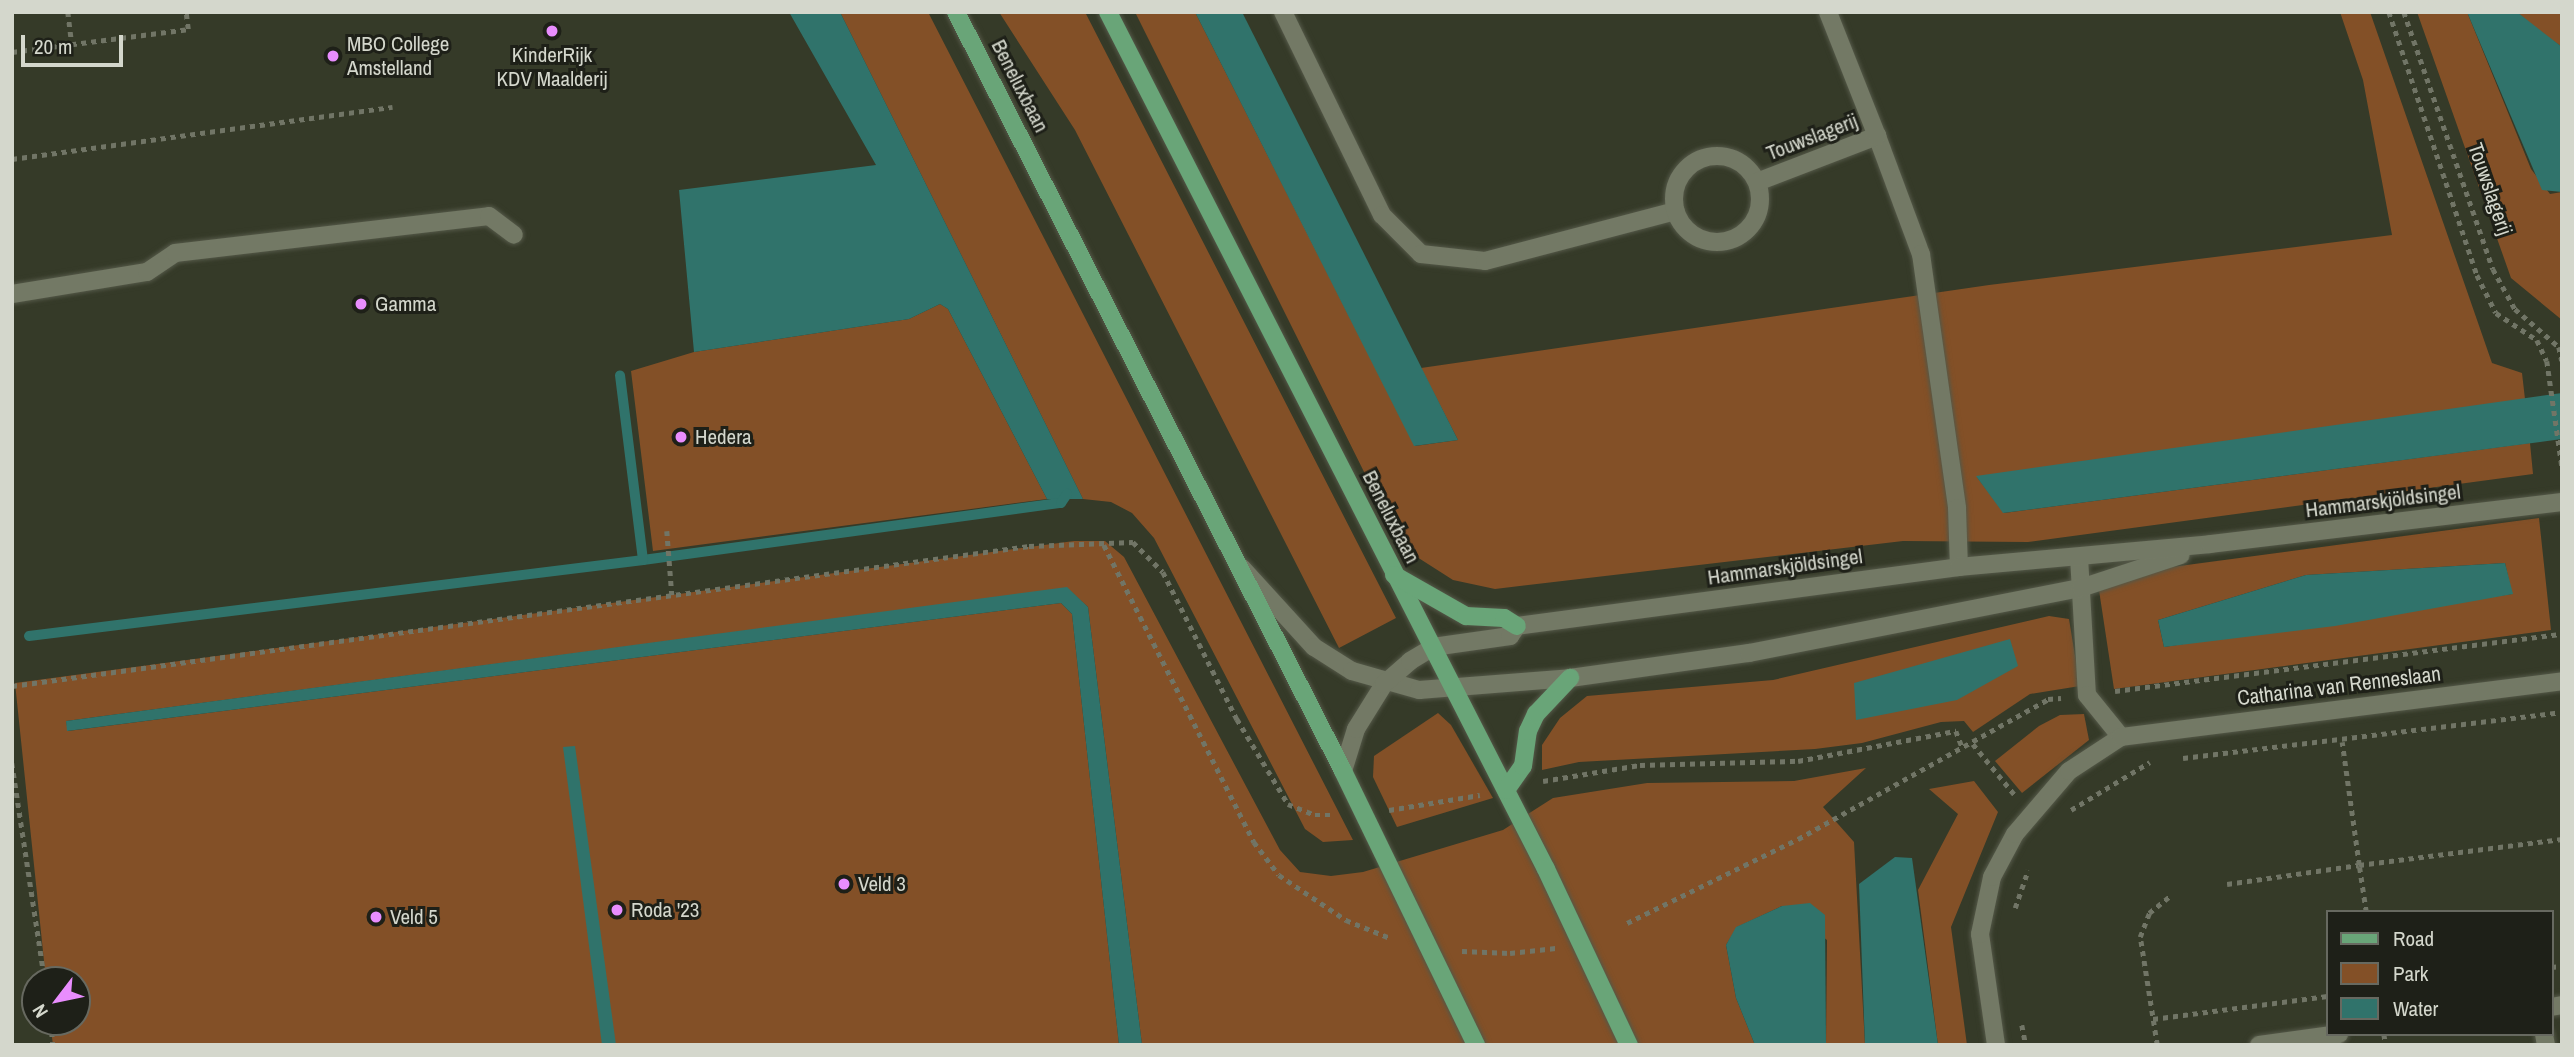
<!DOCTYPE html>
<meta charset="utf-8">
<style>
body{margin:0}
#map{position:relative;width:2574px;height:1057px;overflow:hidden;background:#353a28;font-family:"Archivo Narrow",sans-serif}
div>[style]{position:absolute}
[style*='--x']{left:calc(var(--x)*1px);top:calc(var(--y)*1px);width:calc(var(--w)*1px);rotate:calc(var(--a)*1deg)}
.green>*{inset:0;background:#835027}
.water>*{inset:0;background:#30736b}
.stream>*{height:10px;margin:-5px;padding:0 5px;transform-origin:5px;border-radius:5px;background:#30736b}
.path>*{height:4.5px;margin-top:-2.25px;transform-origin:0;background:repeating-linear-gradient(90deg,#717566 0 5px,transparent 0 10px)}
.roads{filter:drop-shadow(0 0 2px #545848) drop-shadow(0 0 2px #545848)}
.service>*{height:18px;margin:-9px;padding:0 9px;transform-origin:9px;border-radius:9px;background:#737965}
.service>.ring{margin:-9px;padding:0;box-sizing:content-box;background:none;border:18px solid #737965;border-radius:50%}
.minor>*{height:18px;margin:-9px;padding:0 9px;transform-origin:9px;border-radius:9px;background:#737965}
.tertiary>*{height:18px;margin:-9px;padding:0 9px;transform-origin:9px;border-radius:9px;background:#737965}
.primary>*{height:18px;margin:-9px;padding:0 9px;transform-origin:9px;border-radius:9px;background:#69a578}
.dots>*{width:19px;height:19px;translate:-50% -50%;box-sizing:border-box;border:4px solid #1e2018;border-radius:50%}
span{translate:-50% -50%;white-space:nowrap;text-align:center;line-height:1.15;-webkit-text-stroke:6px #1e2018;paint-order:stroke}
.poi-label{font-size:21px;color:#d4d7cc}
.left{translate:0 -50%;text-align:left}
.street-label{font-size:21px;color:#d4d7cc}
.frame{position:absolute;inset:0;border:14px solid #d4d7cc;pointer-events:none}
.legend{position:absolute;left:2326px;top:910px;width:228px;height:126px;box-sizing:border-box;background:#1e2018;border:2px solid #676960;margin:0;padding:9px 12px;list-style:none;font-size:21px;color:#d4d7cc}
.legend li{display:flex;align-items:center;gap:14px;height:35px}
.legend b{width:35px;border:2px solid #676960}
.north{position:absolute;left:21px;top:966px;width:70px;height:70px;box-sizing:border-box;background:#1e2018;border:2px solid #676960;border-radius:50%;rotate:238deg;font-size:19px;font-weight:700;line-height:28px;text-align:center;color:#d4d7cc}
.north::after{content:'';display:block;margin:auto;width:24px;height:32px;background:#e98dfe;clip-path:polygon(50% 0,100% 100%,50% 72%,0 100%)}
.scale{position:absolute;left:21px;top:35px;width:102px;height:32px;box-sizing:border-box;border:4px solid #d4d7cc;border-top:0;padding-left:9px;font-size:21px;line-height:24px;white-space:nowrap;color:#d4d7cc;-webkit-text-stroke:5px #1e2018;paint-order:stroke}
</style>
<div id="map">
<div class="green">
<i style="clip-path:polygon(840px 12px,928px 12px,1353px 840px,1323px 842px,1305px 829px,1154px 538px,1132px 513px,1111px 502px,1083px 499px)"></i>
<i style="clip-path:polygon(999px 12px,1085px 12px,1396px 618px,1339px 648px,1075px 130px)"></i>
<i style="clip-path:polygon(1135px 12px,1195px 12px,1415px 446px,1458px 440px,1421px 368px,1989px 285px,2392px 235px,2363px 80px,2340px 12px,2370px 12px,2492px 363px,2522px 373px,2525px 399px,1977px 477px,2004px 513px,2530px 443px,2533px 474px,2028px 542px,1903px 541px,1495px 589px,1453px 580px,1417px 557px,1381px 506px)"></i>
<i style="clip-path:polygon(2417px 12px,2467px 12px,2531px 169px,2550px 194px,2562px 192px,2562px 320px,2511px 278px)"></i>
<i style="clip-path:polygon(2517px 12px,2562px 12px,2562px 47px,2535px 28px)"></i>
<i style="clip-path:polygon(940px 304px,948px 309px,1047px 499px,653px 551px,631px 371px,694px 352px,909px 319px)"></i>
<i style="clip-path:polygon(evenodd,2539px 518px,2551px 630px,2114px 689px,2097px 577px,2539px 518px,2505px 563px,2512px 594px,2164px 647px,2158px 620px,2306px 575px,2505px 563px)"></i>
<i style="clip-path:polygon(1074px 541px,1105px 541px,1124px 557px,1280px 850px,1300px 872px,1331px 876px,1363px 872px,1503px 830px,1553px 798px,1647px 783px,1794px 781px,1866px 768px,1823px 807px,1854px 842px,1865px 1045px,1826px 1045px,1827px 940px,1782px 906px,1737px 927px,1726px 945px,1736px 998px,1755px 1045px,1142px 1045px,1088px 607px,1067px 588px,66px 721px,68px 731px,1061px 603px,1072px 614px,1119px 1045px,53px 1045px,50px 1022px,77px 1022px,77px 980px,46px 980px,15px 683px)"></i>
<i style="clip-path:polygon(2049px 616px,2069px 619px,2080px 686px,2030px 694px,1973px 732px,1964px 721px,1941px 722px,1862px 743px,1815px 749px,1579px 762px,1542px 770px,1542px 745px,1560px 718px,1587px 696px,1773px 680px)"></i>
<i style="clip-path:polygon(1438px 713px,1451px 725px,1493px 798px,1397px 827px,1373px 777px,1374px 756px)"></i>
<i style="clip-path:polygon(2084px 714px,2089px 740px,2022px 793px,1995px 761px,2039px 726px,2060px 715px)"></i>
<i style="clip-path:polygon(1974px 781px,1998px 812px,1951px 927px,1967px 1045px,1938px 1045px,1918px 890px,1958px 814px,1929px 789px)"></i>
</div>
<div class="water">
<i style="clip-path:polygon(789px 12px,840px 12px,1083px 499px,1047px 499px,948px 309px,940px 304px,909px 319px,694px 352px,679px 190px,876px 165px)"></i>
<i style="clip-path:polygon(1195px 12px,1242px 12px,1458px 440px,1414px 446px)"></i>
<i style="clip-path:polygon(2467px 12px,2517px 12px,2562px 47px,2562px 192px,2542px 190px)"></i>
<i style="clip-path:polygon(2562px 393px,2562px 439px,2003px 513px,1976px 476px)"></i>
<i style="clip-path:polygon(2505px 563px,2513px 594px,2335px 626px,2164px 647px,2158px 620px,2306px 575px)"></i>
<i style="clip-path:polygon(1067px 587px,1088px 607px,1142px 1045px,1119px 1045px,1072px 614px,1061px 603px,67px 731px,66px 721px)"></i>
<i style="clip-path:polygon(2010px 639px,2018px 666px,1957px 700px,1856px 720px,1854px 683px)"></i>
<i style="clip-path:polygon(575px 746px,616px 1045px,602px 1045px,563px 747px)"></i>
<i style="clip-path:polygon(1895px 857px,1912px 858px,1938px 1045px,1865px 1045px,1859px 884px)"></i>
<i style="clip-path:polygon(1810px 903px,1825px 915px,1826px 1045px,1755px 1045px,1736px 998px,1726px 945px,1736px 927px,1782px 906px)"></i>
</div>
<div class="stream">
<i style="--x:643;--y:560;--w:422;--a:-7.8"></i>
<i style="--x:1061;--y:503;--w:11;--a:-56"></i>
<i style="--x:29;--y:636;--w:619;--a:-7.06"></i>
<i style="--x:643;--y:560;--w:186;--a:-97.1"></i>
</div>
<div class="path">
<i style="--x:68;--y:12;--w:32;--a:83"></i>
<i style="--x:2389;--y:12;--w:277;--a:71.5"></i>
<i style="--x:2477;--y:275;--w:42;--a:63.4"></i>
<i style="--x:2496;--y:313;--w:49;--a:33.4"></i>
<i style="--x:2537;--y:340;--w:23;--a:65"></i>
<i style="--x:2547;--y:361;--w:107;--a:81.9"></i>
<i style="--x:2404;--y:12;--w:272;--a:70.9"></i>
<i style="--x:2493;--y:269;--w:46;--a:61.2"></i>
<i style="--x:2515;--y:309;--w:58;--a:40.8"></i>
<i style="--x:2559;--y:347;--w:14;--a:78"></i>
<i style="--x:12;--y:52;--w:177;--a:-7.4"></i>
<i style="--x:188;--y:29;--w:17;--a:-97"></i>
<i style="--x:12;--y:159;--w:384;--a:-7.8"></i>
<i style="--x:667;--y:531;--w:64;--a:85.5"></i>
<i style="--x:1104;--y:545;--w:333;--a:63.2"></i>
<i style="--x:1254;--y:842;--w:41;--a:52.9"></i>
<i style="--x:1279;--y:875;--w:81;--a:33.9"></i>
<i style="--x:1346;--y:920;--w:48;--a:22.2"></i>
<i style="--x:12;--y:686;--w:1027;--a:-7.84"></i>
<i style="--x:1029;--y:546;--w:104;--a:-2.2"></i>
<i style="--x:1133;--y:542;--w:42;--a:45"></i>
<i style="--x:1163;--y:572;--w:165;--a:63.3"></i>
<i style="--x:1237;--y:719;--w:99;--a:59"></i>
<i style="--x:1288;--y:804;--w:29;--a:22"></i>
<i style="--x:1315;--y:815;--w:20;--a:0"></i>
<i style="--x:2115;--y:691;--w:451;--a:-7.3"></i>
<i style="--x:1973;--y:744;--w:65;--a:50.6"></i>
<i style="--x:2183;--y:758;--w:382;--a:-6.9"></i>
<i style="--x:12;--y:763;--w:219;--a:81.4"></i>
<i style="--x:1543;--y:781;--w:98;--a:-9.4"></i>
<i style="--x:1640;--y:765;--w:158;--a:-1.5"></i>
<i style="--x:1798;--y:761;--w:161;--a:-10.8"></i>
<i style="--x:1956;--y:731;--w:17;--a:69"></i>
<i style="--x:1389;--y:810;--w:92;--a:-9.4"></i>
<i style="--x:2071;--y:810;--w:92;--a:-31.3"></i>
<i style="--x:2227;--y:884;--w:133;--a:-8.2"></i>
<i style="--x:2359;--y:865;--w:124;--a:-97.9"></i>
<i style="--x:2015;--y:908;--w:40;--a:-71.1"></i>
<i style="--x:2366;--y:912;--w:48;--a:-98.5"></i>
<i style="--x:2359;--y:865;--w:205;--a:-7.3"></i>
<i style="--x:1627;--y:923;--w:191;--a:-26.2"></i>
<i style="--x:1798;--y:839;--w:287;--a:-29.2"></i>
<i style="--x:2048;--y:699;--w:13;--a:-4"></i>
<i style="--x:1462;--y:951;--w:48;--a:2.4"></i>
<i style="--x:1510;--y:953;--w:46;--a:-6.2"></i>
<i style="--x:2551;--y:967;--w:11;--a:-5"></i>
<i style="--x:2153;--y:1019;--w:176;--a:-7.5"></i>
<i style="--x:51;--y:1022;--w:23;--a:85"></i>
<i style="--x:2022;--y:1025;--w:20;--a:79"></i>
<i style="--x:2384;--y:1034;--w:11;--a:80"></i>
<i style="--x:2157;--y:1045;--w:109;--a:-98.9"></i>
<i style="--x:2140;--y:937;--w:26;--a:-69"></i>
<i style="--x:2149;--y:913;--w:28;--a:-39"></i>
</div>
<div class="roads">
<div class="service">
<i style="--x:1283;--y:12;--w:226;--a:64"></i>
<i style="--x:1382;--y:215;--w:55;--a:45"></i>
<i style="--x:1421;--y:254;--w:64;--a:6.2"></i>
<i style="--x:1485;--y:261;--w:197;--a:-14.7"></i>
<i style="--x:1877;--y:136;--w:126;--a:69.6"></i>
<i style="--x:1921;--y:254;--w:257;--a:81.9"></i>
<i style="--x:1957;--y:508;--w:59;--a:88.1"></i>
<i class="ring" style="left:1674px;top:156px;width:68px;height:68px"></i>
<i style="--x:1757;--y:182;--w:129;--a:-21"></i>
<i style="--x:1877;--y:136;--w:133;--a:-111.6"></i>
<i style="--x:12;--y:294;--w:137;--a:-9.3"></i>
<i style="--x:147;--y:272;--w:34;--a:-34"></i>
<i style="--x:175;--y:253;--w:316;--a:-6.7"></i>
<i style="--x:489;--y:216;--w:31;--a:37"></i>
</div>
<div class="minor">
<i style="--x:2079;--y:557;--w:138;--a:86.7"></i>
<i style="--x:2087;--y:695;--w:54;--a:51"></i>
<i style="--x:2551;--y:1007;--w:11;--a:-10"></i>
<i style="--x:2544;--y:1034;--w:11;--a:80"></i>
<i style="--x:1996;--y:1045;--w:112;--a:-98.2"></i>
<i style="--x:1980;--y:934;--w:58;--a:-78.1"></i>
<i style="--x:1992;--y:877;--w:49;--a:-61.9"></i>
<i style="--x:2015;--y:834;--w:83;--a:-49.4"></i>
<i style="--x:2069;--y:771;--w:62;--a:-33.2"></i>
<i style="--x:2121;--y:737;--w:445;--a:-7.2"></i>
<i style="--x:2259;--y:1045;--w:81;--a:-7.8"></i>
</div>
<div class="tertiary">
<i style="--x:1242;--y:568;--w:107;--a:47.7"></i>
<i style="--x:1314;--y:647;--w:45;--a:32.3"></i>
<i style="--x:1352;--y:671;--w:70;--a:15.8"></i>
<i style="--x:1419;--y:690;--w:151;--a:-4.5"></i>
<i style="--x:1570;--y:678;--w:181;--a:-8"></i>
<i style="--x:1749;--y:653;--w:338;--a:-11.1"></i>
<i style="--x:2081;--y:588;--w:105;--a:-18.3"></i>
<i style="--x:1343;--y:771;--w:44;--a:-72.8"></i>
<i style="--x:1356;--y:729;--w:53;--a:-58.1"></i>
<i style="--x:1384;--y:684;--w:35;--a:-41"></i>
<i style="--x:1410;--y:661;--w:27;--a:-31"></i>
<i style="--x:1433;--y:647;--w:78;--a:-8.1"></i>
<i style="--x:1510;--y:636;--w:12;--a:-55"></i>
<i style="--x:1517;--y:626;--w:446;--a:-7.6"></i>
<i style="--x:1959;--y:567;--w:252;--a:-5.2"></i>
<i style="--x:2210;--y:544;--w:354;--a:-6.8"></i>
</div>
<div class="primary">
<i style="--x:956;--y:12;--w:852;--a:62.98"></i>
<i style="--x:1343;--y:771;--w:305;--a:64.1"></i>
<i style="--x:1108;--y:12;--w:962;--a:62.93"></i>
<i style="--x:1546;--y:869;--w:195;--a:64.8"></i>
<i style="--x:1394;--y:575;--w:83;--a:29.7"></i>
<i style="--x:1466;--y:616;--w:38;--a:3"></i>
<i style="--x:1504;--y:618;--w:15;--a:32"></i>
<i style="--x:1506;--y:790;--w:29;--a:-55"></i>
<i style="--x:1523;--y:766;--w:35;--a:-82"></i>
<i style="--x:1528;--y:731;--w:19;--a:-65"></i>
<i style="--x:1536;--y:714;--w:50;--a:-46.6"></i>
</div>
</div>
<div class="dots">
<i style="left:552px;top:31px;background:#e98dfe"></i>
<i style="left:333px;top:56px;background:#e98dfe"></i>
<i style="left:361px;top:304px;background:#e98dfe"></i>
<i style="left:681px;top:437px;background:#e98dfe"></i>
<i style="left:844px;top:884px;background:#e98dfe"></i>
<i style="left:617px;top:910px;background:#e98dfe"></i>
<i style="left:376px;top:917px;background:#e98dfe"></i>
</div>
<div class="poi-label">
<span class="left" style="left:347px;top:56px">MBO College<br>Amstelland</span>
<span style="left:552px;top:67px">KinderRijk<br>KDV Maalderij</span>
<span class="left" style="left:375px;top:304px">Gamma</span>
<span class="left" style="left:695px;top:437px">Hedera</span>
<span class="left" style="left:858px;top:884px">Veld 3</span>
<span class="left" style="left:631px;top:910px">Roda '23</span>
<span class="left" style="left:390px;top:917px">Veld 5</span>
</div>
<div class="street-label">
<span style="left:1020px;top:86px;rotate:63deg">Beneluxbaan</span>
<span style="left:1812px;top:137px;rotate:-21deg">Touwslagerij</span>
<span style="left:2490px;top:189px;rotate:71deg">Touwslagerij</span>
<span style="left:2383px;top:501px;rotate:-7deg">Hammarskjöldsingel</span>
<span style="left:1391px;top:517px;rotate:63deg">Beneluxbaan</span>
<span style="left:1785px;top:567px;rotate:-8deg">Hammarskjöldsingel</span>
<span style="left:2339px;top:686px;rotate:-7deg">Catharina van Renneslaan</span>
</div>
<div class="frame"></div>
<ul class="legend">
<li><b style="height:9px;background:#69a578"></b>Road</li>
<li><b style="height:19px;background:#835027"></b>Park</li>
<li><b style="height:19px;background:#30736b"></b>Water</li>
</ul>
<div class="north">N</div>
<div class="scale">20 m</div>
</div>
